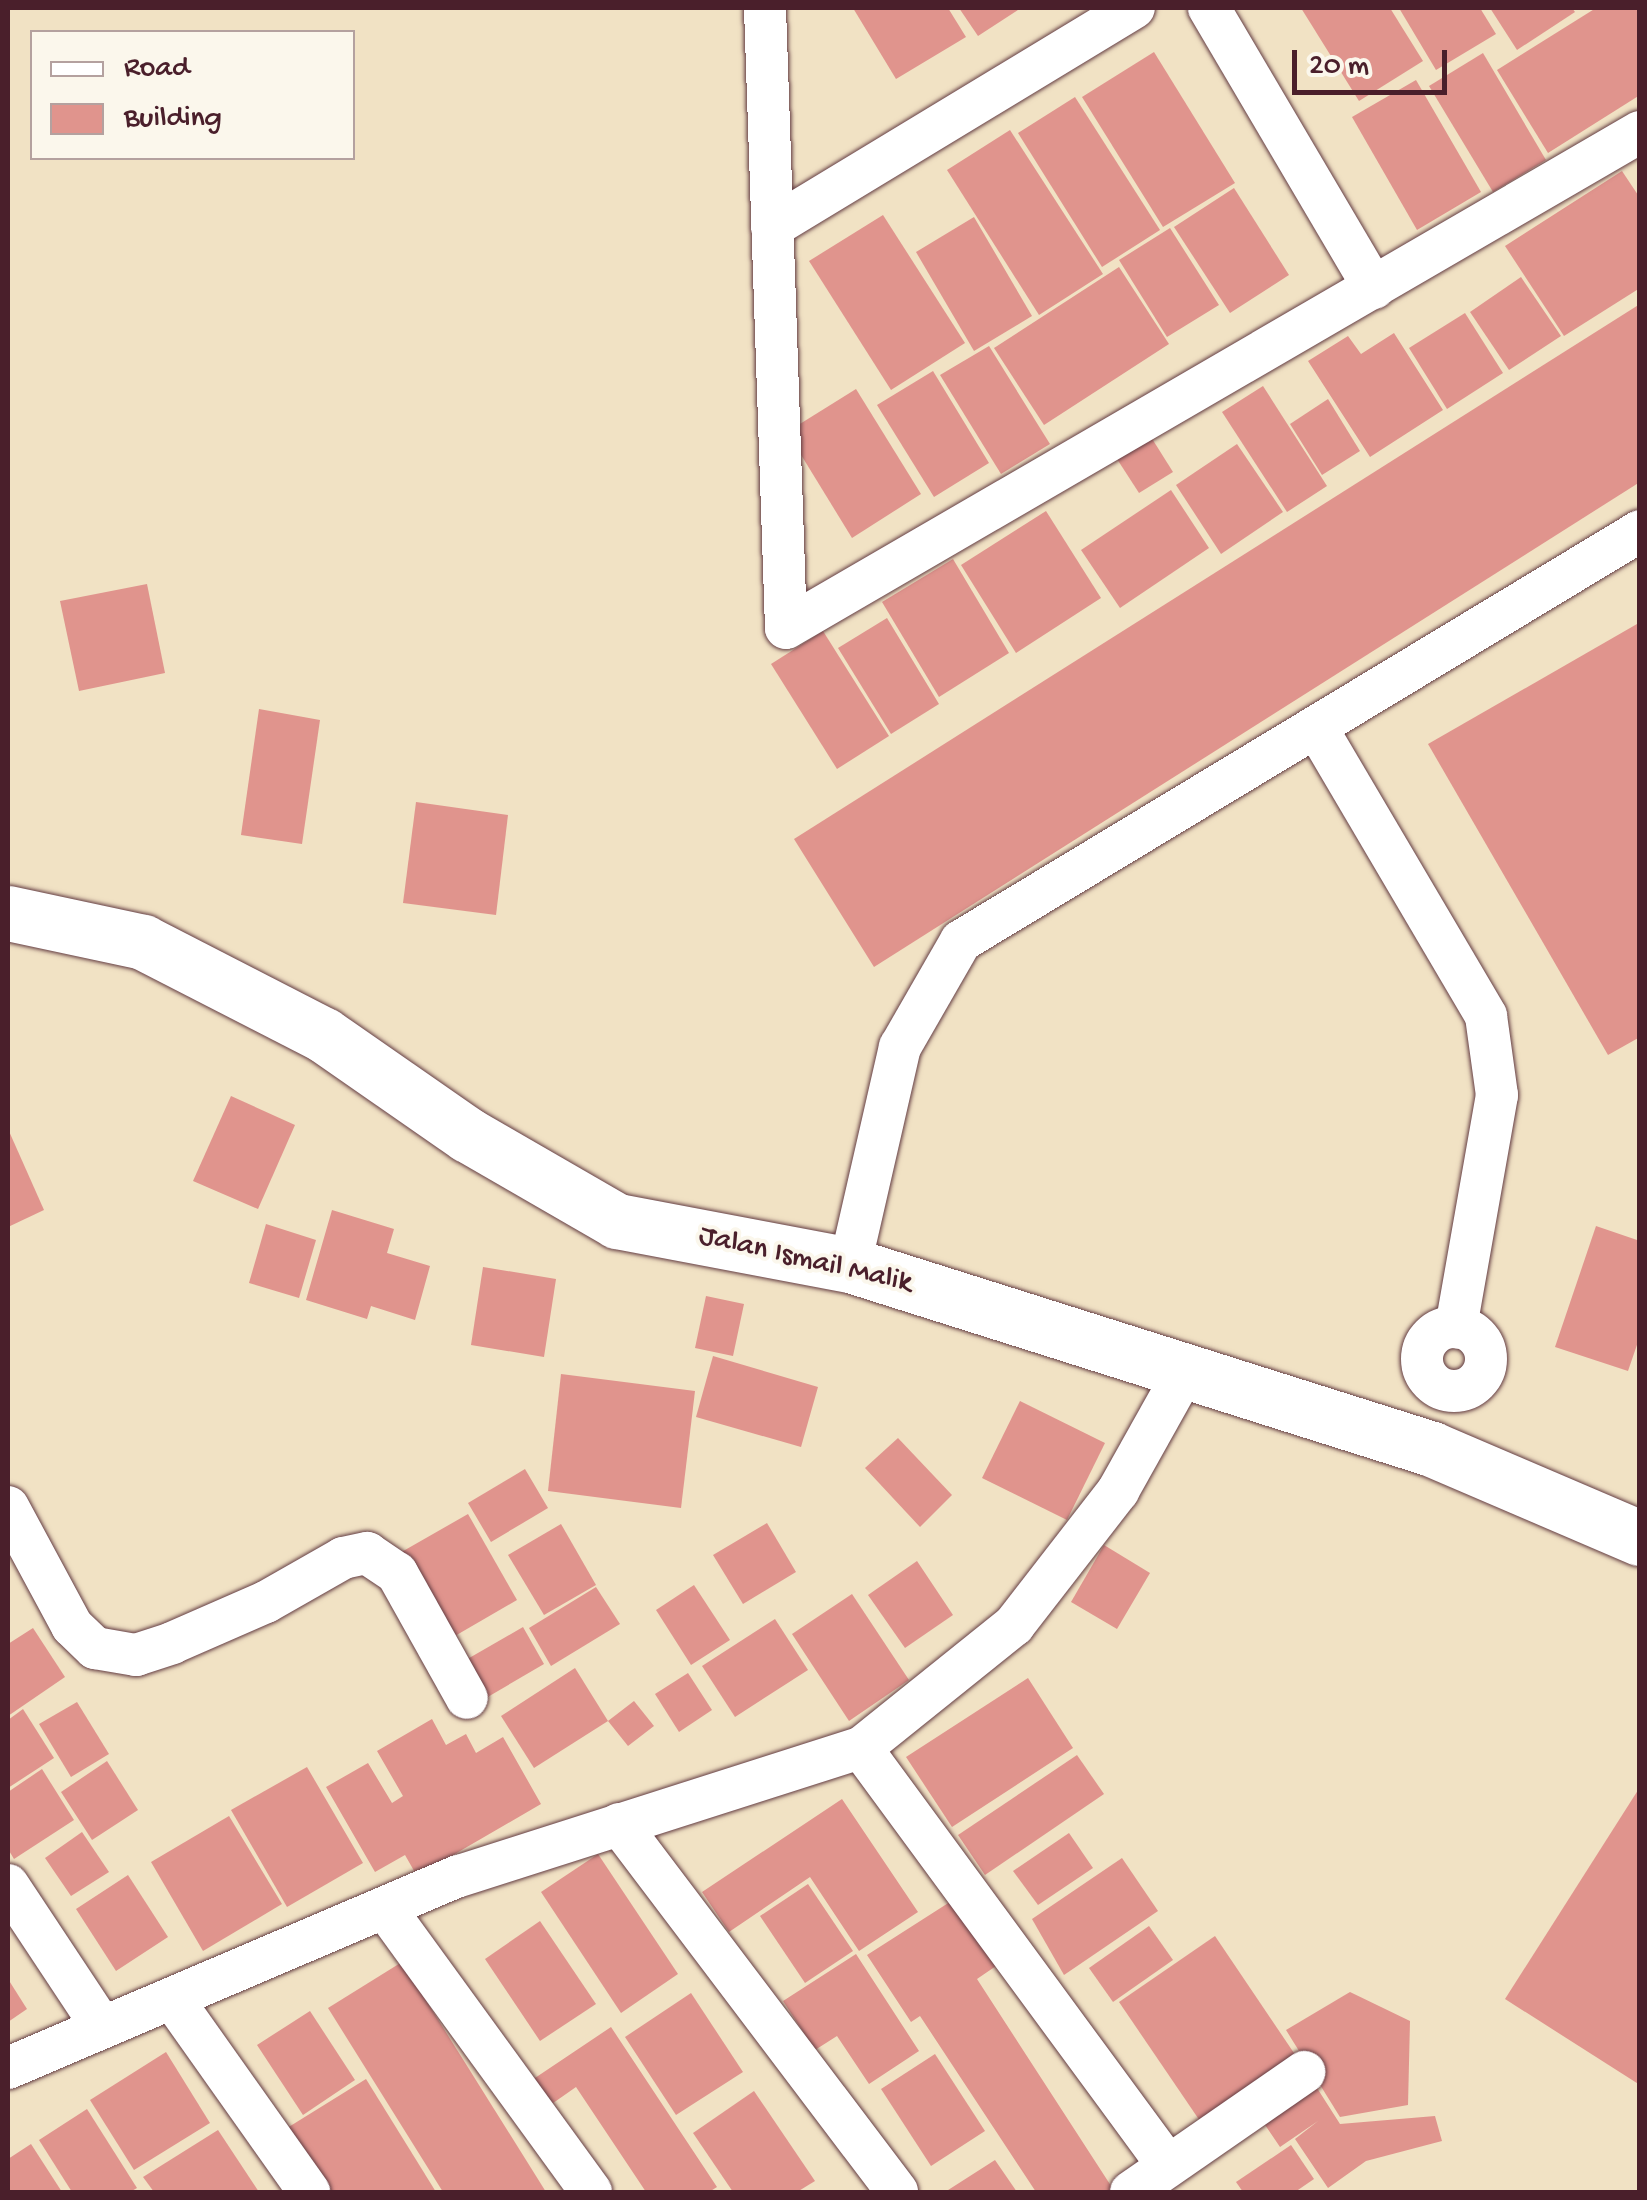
<!DOCTYPE html>
<style>
body{margin:0}
#map{position:relative;width:1647px;height:2200px;overflow:hidden;background:#f1e2c4;font-family:"Gochi Hand",sans-serif}
div>[style]{position:absolute}
[style*='--x']{left:calc(var(--x)*1px);top:calc(var(--y)*1px);width:calc(var(--w)*1px);rotate:calc(var(--a)*1deg)}
.building>*{inset:0;background:#e0948d}
.roads{filter:drop-shadow(0 0 2px #633c42) drop-shadow(0 0 2px #633c42)}
.minor>*{height:42px;margin:-21px;padding:0 21px;transform-origin:21px;border-radius:21px;background:#fff}
.minor>.ring{margin:-21px;padding:0;box-sizing:content-box;background:none;border:42px solid #fff;border-radius:50%}
.secondary>*{height:55px;margin:-27.5px;padding:0 27.5px;transform-origin:27.5px;border-radius:27.5px;background:#fff}
span{translate:-50% -50%;white-space:nowrap;text-align:center;line-height:1.15;-webkit-text-stroke:8px #fbf7ec;paint-order:stroke}
.street-label{font-size:30px;color:#4a1f2b}
.frame{position:absolute;inset:0;border:10px solid #4a1f2b;pointer-events:none}
.legend{position:absolute;left:30px;top:30px;width:325px;height:130px;box-sizing:border-box;background:#fbf7ec;border:2px solid #b4a19f;margin:0;padding:12px 18px;list-style:none;font-size:30px;color:#4a1f2b}
.legend li{display:flex;align-items:center;gap:20px;height:50px}
.legend b{width:50px;border:2px solid #b4a19f}
.scale{position:absolute;left:1292px;top:50px;width:155px;height:45px;box-sizing:border-box;border:5px solid #4a1f2b;border-top:0;padding-left:12px;font-size:30px;line-height:35px;white-space:nowrap;color:#4a1f2b;-webkit-text-stroke:8px #fbf7ec;paint-order:stroke}
</style>
<div id="map">
<div class="building">
<i style="clip-path:polygon(853px 8px,948px 8px,966px 37px,896px 79px)"></i>
<i style="clip-path:polygon(959px 8px,1021px 8px,978px 36px)"></i>
<i style="clip-path:polygon(1301px 8px,1390px 8px,1423px 61px,1359px 101px)"></i>
<i style="clip-path:polygon(1399px 8px,1480px 8px,1496px 34px,1436px 70px)"></i>
<i style="clip-path:polygon(1490px 8px,1572px 8px,1575px 12px,1517px 50px)"></i>
<i style="clip-path:polygon(1596px 8px,1640px 8px,1640px 95px,1548px 153px,1497px 70px)"></i>
<i style="clip-path:polygon(1154px 52px,1235px 183px,1163px 227px,1082px 97px)"></i>
<i style="clip-path:polygon(1483px 53px,1546px 160px,1493px 192px,1429px 86px)"></i>
<i style="clip-path:polygon(1416px 80px,1481px 192px,1417px 230px,1352px 117px)"></i>
<i style="clip-path:polygon(1075px 97px,1160px 230px,1102px 267px,1018px 133px)"></i>
<i style="clip-path:polygon(1010px 130px,1103px 274px,1039px 315px,947px 170px)"></i>
<i style="clip-path:polygon(1622px 171px,1640px 198px,1640px 288px,1564px 336px,1505px 246px)"></i>
<i style="clip-path:polygon(1234px 188px,1289px 275px,1230px 313px,1174px 227px)"></i>
<i style="clip-path:polygon(883px 215px,965px 343px,891px 390px,809px 261px)"></i>
<i style="clip-path:polygon(974px 217px,1032px 316px,974px 351px,916px 252px)"></i>
<i style="clip-path:polygon(1170px 228px,1219px 305px,1167px 337px,1119px 260px)"></i>
<i style="clip-path:polygon(1119px 267px,1169px 344px,1044px 425px,994px 348px)"></i>
<i style="clip-path:polygon(1521px 277px,1561px 336px,1509px 370px,1470px 312px)"></i>
<i style="clip-path:polygon(1640px 304px,1640px 482px,874px 967px,794px 839px)"></i>
<i style="clip-path:polygon(1465px 313px,1503px 373px,1447px 409px,1409px 348px)"></i>
<i style="clip-path:polygon(1394px 333px,1443px 410px,1370px 457px,1308px 361px,1348px 336px,1361px 354px)"></i>
<i style="clip-path:polygon(989px 346px,1050px 444px,1001px 474px,940px 375px)"></i>
<i style="clip-path:polygon(933px 371px,989px 463px,934px 497px,877px 405px)"></i>
<i style="clip-path:polygon(1263px 386px,1327px 486px,1287px 512px,1222px 412px)"></i>
<i style="clip-path:polygon(856px 389px,921px 494px,852px 538px,787px 432px)"></i>
<i style="clip-path:polygon(1328px 399px,1360px 451px,1322px 475px,1290px 424px)"></i>
<i style="clip-path:polygon(1151px 437px,1173px 472px,1139px 493px,1117px 459px)"></i>
<i style="clip-path:polygon(1237px 444px,1283px 512px,1221px 554px,1176px 485px)"></i>
<i style="clip-path:polygon(1171px 490px,1209px 548px,1120px 608px,1081px 550px)"></i>
<i style="clip-path:polygon(1046px 511px,1101px 598px,1016px 653px,961px 565px)"></i>
<i style="clip-path:polygon(953px 559px,1009px 653px,939px 697px,882px 602px)"></i>
<i style="clip-path:polygon(147px 584px,165px 673px,79px 691px,60px 601px)"></i>
<i style="clip-path:polygon(887px 618px,939px 704px,891px 734px,838px 648px)"></i>
<i style="clip-path:polygon(1637px 624px,1640px 1037px,1608px 1055px,1428px 744px)"></i>
<i style="clip-path:polygon(823px 631px,889px 736px,837px 769px,771px 664px)"></i>
<i style="clip-path:polygon(259px 709px,320px 720px,302px 844px,241px 835px)"></i>
<i style="clip-path:polygon(416px 802px,508px 815px,496px 915px,403px 903px)"></i>
<i style="clip-path:polygon(231px 1096px,295px 1125px,258px 1209px,193px 1181px)"></i>
<i style="clip-path:polygon(8px 1129px,44px 1210px,8px 1227px)"></i>
<i style="clip-path:polygon(332px 1210px,394px 1229px,387px 1253px,430px 1266px,415px 1320px,371px 1306px,367px 1319px,306px 1300px)"></i>
<i style="clip-path:polygon(266px 1224px,316px 1240px,299px 1298px,249px 1283px)"></i>
<i style="clip-path:polygon(1596px 1226px,1640px 1241px,1640px 1336px,1628px 1371px,1555px 1347px)"></i>
<i style="clip-path:polygon(483px 1267px,556px 1279px,544px 1357px,471px 1345px)"></i>
<i style="clip-path:polygon(706px 1296px,744px 1304px,733px 1356px,695px 1348px)"></i>
<i style="clip-path:polygon(713px 1356px,818px 1387px,801px 1447px,696px 1417px)"></i>
<i style="clip-path:polygon(561px 1374px,695px 1391px,681px 1508px,548px 1491px)"></i>
<i style="clip-path:polygon(1020px 1401px,1105px 1443px,1067px 1520px,982px 1478px)"></i>
<i style="clip-path:polygon(898px 1438px,952px 1495px,920px 1527px,865px 1468px)"></i>
<i style="clip-path:polygon(525px 1469px,548px 1508px,491px 1542px,468px 1503px)"></i>
<i style="clip-path:polygon(468px 1514px,517px 1600px,448px 1640px,398px 1554px)"></i>
<i style="clip-path:polygon(767px 1523px,796px 1572px,743px 1604px,713px 1555px)"></i>
<i style="clip-path:polygon(561px 1524px,596px 1585px,544px 1615px,508px 1555px)"></i>
<i style="clip-path:polygon(1104px 1545px,1150px 1573px,1117px 1629px,1071px 1602px)"></i>
<i style="clip-path:polygon(917px 1561px,953px 1615px,905px 1648px,868px 1595px)"></i>
<i style="clip-path:polygon(694px 1585px,730px 1640px,691px 1665px,656px 1610px)"></i>
<i style="clip-path:polygon(596px 1587px,620px 1624px,551px 1666px,529px 1628px)"></i>
<i style="clip-path:polygon(852px 1594px,909px 1680px,849px 1721px,792px 1634px)"></i>
<i style="clip-path:polygon(775px 1619px,808px 1670px,735px 1717px,702px 1666px)"></i>
<i style="clip-path:polygon(523px 1627px,544px 1664px,486px 1698px,464px 1661px)"></i>
<i style="clip-path:polygon(33px 1628px,65px 1677px,8px 1716px,8px 1644px)"></i>
<i style="clip-path:polygon(575px 1668px,608px 1721px,534px 1768px,501px 1716px)"></i>
<i style="clip-path:polygon(688px 1673px,712px 1710px,679px 1732px,655px 1694px)"></i>
<i style="clip-path:polygon(1028px 1678px,1073px 1748px,952px 1827px,906px 1757px)"></i>
<i style="clip-path:polygon(634px 1701px,654px 1726px,628px 1746px,608px 1721px)"></i>
<i style="clip-path:polygon(77px 1702px,109px 1754px,71px 1777px,39px 1724px)"></i>
<i style="clip-path:polygon(23px 1709px,54px 1758px,8px 1788px,8px 1720px)"></i>
<i style="clip-path:polygon(432px 1719px,446px 1745px,466px 1734px,476px 1753px,503px 1737px,541px 1804px,417px 1876px,405px 1855px,375px 1872px,326px 1787px,368px 1763px,392px 1803px,403px 1796px,377px 1751px)"></i>
<i style="clip-path:polygon(1077px 1755px,1104px 1794px,985px 1875px,958px 1835px)"></i>
<i style="clip-path:polygon(107px 1761px,138px 1810px,92px 1840px,61px 1792px)"></i>
<i style="clip-path:polygon(307px 1767px,363px 1863px,287px 1907px,231px 1810px)"></i>
<i style="clip-path:polygon(42px 1769px,74px 1820px,14px 1859px,8px 1849px,8px 1792px)"></i>
<i style="clip-path:polygon(1640px 1787px,1640px 2085px,1505px 1999px)"></i>
<i style="clip-path:polygon(842px 1799px,918px 1912px,859px 1951px,810px 1877px,729px 1932px,702px 1892px)"></i>
<i style="clip-path:polygon(229px 1816px,282px 1904px,203px 1951px,151px 1862px)"></i>
<i style="clip-path:polygon(82px 1832px,109px 1872px,71px 1896px,45px 1858px)"></i>
<i style="clip-path:polygon(1069px 1833px,1093px 1868px,1038px 1905px,1013px 1871px)"></i>
<i style="clip-path:polygon(598px 1854px,678px 1974px,621px 2013px,541px 1892px)"></i>
<i style="clip-path:polygon(1122px 1858px,1158px 1911px,1064px 1975px,1032px 1919px)"></i>
<i style="clip-path:polygon(128px 1875px,168px 1937px,116px 1971px,76px 1909px)"></i>
<i style="clip-path:polygon(808px 1884px,853px 1951px,805px 1983px,760px 1916px)"></i>
<i style="clip-path:polygon(953px 1900px,996px 1966px,977px 1979px,1115px 2192px,1036px 2192px,920px 2016px,911px 2022px,867px 1955px)"></i>
<i style="clip-path:polygon(540px 1921px,596px 2004px,540px 2041px,485px 1959px)"></i>
<i style="clip-path:polygon(1149px 1926px,1173px 1960px,1113px 2002px,1089px 1968px)"></i>
<i style="clip-path:polygon(1215px 1936px,1298px 2059px,1202px 2124px,1119px 2002px)"></i>
<i style="clip-path:polygon(856px 1954px,919px 2051px,869px 2084px,837px 2036px,815px 2050px,783px 2001px)"></i>
<i style="clip-path:polygon(402px 1962px,546px 2192px,443px 2192px,328px 2008px)"></i>
<i style="clip-path:polygon(8px 1979px,27px 2009px,8px 2022px)"></i>
<i style="clip-path:polygon(1350px 1992px,1410px 2021px,1408px 2105px,1340px 2117px,1286px 2030px)"></i>
<i style="clip-path:polygon(691px 1993px,743px 2072px,676px 2115px,625px 2037px)"></i>
<i style="clip-path:polygon(310px 2011px,355px 2080px,303px 2115px,257px 2045px)"></i>
<i style="clip-path:polygon(611px 2027px,717px 2187px,709px 2192px,646px 2192px,576px 2087px,546px 2108px,529px 2082px)"></i>
<i style="clip-path:polygon(166px 2052px,210px 2123px,134px 2170px,90px 2100px)"></i>
<i style="clip-path:polygon(935px 2054px,985px 2131px,931px 2166px,881px 2089px)"></i>
<i style="clip-path:polygon(1310px 2077px,1340px 2124px,1435px 2116px,1442px 2141px,1366px 2161px,1328px 2188px,1295px 2139px,1318px 2121px,1280px 2147px,1257px 2113px)"></i>
<i style="clip-path:polygon(366px 2079px,436px 2192px,315px 2192px,279px 2133px)"></i>
<i style="clip-path:polygon(754px 2091px,815px 2181px,797px 2192px,733px 2192px,693px 2133px)"></i>
<i style="clip-path:polygon(87px 2109px,137px 2188px,130px 2192px,72px 2192px,39px 2140px)"></i>
<i style="clip-path:polygon(218px 2130px,259px 2192px,154px 2192px,143px 2177px)"></i>
<i style="clip-path:polygon(31px 2144px,62px 2192px,8px 2192px,8px 2159px)"></i>
<i style="clip-path:polygon(1291px 2145px,1314px 2179px,1295px 2192px,1243px 2192px,1236px 2182px)"></i>
<i style="clip-path:polygon(995px 2160px,1017px 2192px,945px 2192px)"></i>
</div>
<div class="roads">
<div class="minor">
<i style="--x:765;--y:8;--w:620;--a:88.06"></i>
<i style="--x:786;--y:628;--w:988;--a:-30.15"></i>
<i style="--x:1209;--y:8;--w:325;--a:59.5"></i>
<i style="--x:772;--y:227;--w:423;--a:-31.2"></i>
<i style="--x:1316;--y:727;--w:335;--a:59.5"></i>
<i style="--x:1486;--y:1016;--w:80;--a:82.1"></i>
<i style="--x:1497;--y:1095;--w:236;--a:100"></i>
<i style="--x:850;--y:1265;--w:224;--a:-77.1"></i>
<i style="--x:900;--y:1047;--w:122;--a:-60.1"></i>
<i style="--x:961;--y:941;--w:793;--a:-31.12"></i>
<i class="ring" style="left:1422px;top:1327px;width:22px;height:22px"></i>
<i style="--x:8;--y:1507;--w:135;--a:61.7"></i>
<i style="--x:72;--y:1626;--w:32;--a:44"></i>
<i style="--x:95;--y:1648;--w:42;--a:9.7"></i>
<i style="--x:136;--y:1655;--w:38;--a:-18"></i>
<i style="--x:172;--y:1643;--w:103;--a:-23.6"></i>
<i style="--x:266;--y:1602;--w:89;--a:-29.7"></i>
<i style="--x:343;--y:1558;--w:25;--a:-12"></i>
<i style="--x:367;--y:1553;--w:36;--a:34"></i>
<i style="--x:397;--y:1573;--w:143;--a:60.8"></i>
<i style="--x:861;--y:1748;--w:515;--a:53.69"></i>
<i style="--x:619;--y:1824;--w:461;--a:52.9"></i>
<i style="--x:8;--y:1885;--w:167;--a:56.5"></i>
<i style="--x:387;--y:1911;--w:347;--a:54"></i>
<i style="--x:174;--y:2001;--w:234;--a:54.7"></i>
<i style="--x:8;--y:2068;--w:490;--a:-23.1"></i>
<i style="--x:459;--y:1876;--w:422;--a:-17.7"></i>
<i style="--x:861;--y:1748;--w:196;--a:-38.8"></i>
<i style="--x:1014;--y:1625;--w:170;--a:-52.2"></i>
<i style="--x:1118;--y:1491;--w:137;--a:-60.8"></i>
<i style="--x:1131;--y:2192;--w:211;--a:-34.7"></i>
</div>
<div class="secondary">
<i style="--x:8;--y:913;--w:138;--a:12.1"></i>
<i style="--x:143;--y:942;--w:203;--a:27.2"></i>
<i style="--x:324;--y:1035;--w:175;--a:34.8"></i>
<i style="--x:468;--y:1135;--w:172;--a:30"></i>
<i style="--x:617;--y:1221;--w:237;--a:10.7"></i>
<i style="--x:850;--y:1265;--w:610;--a:17.54"></i>
<i style="--x:1432;--y:1449;--w:226;--a:23.2"></i>
</div>
</div>
<div class="street-label">
<span style="left:805px;top:1261px;rotate:13deg">Jalan Ismail Malik</span>
</div>
<div class="frame"></div>
<ul class="legend">
<li><b style="height:12px;background:#fff"></b>Road</li>
<li><b style="height:28px;background:#e0948d"></b>Building</li>
</ul>
<div class="scale">20 m</div>
</div>
